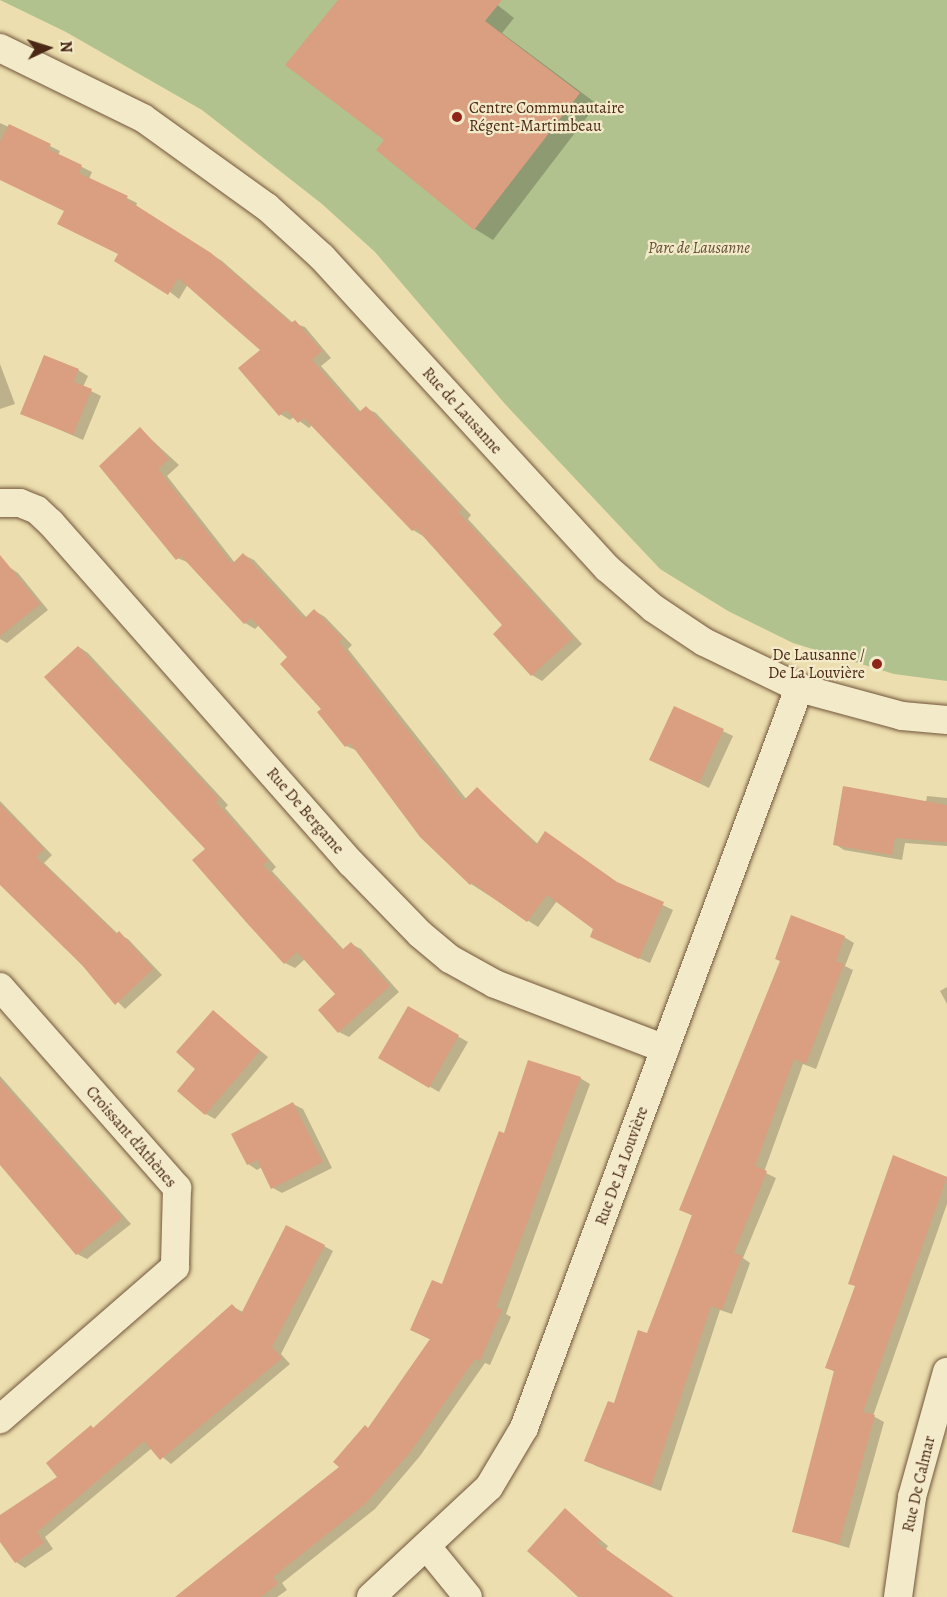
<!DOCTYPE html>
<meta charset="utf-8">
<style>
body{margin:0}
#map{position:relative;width:947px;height:1597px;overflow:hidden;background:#ecdeae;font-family:Alegreya,serif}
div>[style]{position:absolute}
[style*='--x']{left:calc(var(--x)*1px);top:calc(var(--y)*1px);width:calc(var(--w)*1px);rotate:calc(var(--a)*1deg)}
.green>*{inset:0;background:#b2c28f}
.shadow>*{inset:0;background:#0003}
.building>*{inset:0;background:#d99f80}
.roads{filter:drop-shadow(0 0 2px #72563b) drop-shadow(0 0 2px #72563b)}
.street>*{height:28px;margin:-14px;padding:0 14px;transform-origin:14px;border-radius:14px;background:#f3eaca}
.dots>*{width:16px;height:16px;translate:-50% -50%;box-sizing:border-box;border:3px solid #f3eaca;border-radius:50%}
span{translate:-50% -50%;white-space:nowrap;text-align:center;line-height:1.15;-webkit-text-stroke:4.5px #f3eaca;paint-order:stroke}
.poi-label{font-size:16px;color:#4a2815}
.left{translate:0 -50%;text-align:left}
.right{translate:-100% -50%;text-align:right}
.park-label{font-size:16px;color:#644e34;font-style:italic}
.street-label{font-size:16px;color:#4a2815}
.north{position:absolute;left:18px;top:18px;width:60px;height:60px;-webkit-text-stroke:4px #f3eaca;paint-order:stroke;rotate:86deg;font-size:16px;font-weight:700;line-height:24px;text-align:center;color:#4a2815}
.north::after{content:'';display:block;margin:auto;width:21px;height:27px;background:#4a2815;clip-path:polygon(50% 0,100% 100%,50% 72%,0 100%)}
</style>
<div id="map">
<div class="green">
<i style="clip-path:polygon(0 0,947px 0,947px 681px,894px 674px,793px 643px,728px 611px,660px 569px,505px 404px,375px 252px,322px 204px,202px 110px,66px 32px)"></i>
</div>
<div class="shadow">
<i style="clip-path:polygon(340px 0,491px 0,514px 18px,502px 33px,597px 104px,493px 240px,475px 229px,387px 140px)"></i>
<i style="clip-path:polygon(0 123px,50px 146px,60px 151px,58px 155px,92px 172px,89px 179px,137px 203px,136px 206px,222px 261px,293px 323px,305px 327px,331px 358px,321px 366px,361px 412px,366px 408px,376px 413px,471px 515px,468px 519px,582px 644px,542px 681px,532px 675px,505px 625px,423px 536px,413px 530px,312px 425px,309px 428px,294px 417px,290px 420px,280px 414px,262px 350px,188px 284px,179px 299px,65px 211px,0 179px)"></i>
<i style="clip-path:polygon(0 364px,15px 404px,0 409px)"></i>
<i style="clip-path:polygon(78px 370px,88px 376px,83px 387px,101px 396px,83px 440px,22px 413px)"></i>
<i style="clip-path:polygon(140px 429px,179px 465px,167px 476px,235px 563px,244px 555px,254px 560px,307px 618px,315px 611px,325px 617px,352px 645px,348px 649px,467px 800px,477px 789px,538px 844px,673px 910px,650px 963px,592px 937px,595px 928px,557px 901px,538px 927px,471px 884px,421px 836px,358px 751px,346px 746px,289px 657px,259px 625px,255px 629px,245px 623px,190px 563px,177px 558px)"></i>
<i style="clip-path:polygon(9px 567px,18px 573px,48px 610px,7px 643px,0 639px,0 574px)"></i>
<i style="clip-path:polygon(79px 647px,88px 653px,228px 805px,225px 808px,276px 867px,272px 871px,344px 950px,351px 944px,361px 949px,399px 992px,349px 1037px,339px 1032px,337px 994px,305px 959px,295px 968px,285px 963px,207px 849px)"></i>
<i style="clip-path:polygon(675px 708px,733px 736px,709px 788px,651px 760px)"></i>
<i style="clip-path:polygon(927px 796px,947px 798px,947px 846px,905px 843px,902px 860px,844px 850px,835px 844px,926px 802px)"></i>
<i style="clip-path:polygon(0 801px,52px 855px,44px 863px,118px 934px,128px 939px,162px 975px,125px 1009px,0 881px)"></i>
<i style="clip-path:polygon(844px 937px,854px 943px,845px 966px,853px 970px,816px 1069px,803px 1064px,764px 1172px,776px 1178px,743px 1258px,750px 1263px,732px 1314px,720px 1310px,661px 1491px,596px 1466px,586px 1460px,648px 1335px,693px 1216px,681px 1210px)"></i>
<i style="clip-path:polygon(947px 987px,947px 1004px,940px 991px)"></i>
<i style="clip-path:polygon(408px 1008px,468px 1042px,439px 1092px,380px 1058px)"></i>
<i style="clip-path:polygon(213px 1012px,268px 1057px,215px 1119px,206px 1114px,198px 1069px)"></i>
<i style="clip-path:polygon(0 1076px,131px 1224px,87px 1259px,77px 1254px,0 1163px)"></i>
<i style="clip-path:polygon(580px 1078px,590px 1084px,506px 1314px,511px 1317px,490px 1365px,485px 1363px,420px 1456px,375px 1509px,282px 1583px,287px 1590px,277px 1597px,178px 1597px,341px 1467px,431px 1340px,412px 1330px,443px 1286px,505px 1135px)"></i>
<i style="clip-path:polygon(293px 1104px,303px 1109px,332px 1168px,282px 1193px,273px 1188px,262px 1167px,257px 1170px,248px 1164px)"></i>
<i style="clip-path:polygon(894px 1157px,947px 1177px,947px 1204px,873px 1416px,884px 1422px,849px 1548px,793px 1531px,835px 1372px,827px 1367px,856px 1287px)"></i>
<i style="clip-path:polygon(324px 1246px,333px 1251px,281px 1354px,290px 1364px,171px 1464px,152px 1448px,45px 1537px,53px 1549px,25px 1568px,16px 1562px,0 1539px,0 1517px,59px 1477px,91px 1427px,94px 1429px,232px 1306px,243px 1312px)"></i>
<i style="clip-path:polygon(565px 1510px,608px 1546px,606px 1549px,670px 1597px,578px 1597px,529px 1550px)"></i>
</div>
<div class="building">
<i style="clip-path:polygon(338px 0,502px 0,485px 21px,580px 93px,474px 230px,376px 150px,384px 140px,285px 65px)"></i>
<i style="clip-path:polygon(9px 124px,51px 144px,48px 149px,82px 165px,79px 173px,128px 196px,126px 199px,211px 253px,291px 323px,295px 320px,322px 351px,312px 360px,358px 413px,366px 406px,462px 509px,458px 512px,573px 638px,531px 676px,493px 634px,502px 625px,416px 528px,412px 531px,304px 418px,298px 423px,286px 410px,279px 416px,238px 368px,260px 350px,178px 278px,168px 295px,114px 261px,118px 254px,57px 224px,64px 211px,0 180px,0 142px)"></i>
<i style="clip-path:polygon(44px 355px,79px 369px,74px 382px,92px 389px,73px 435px,20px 414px)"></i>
<i style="clip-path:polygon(140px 427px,169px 459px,158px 469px,232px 564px,243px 553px,304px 619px,314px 609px,343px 639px,339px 642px,463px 801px,477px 787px,536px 845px,545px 831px,617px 882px,664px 902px,639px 959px,590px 937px,593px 929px,547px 895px,527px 922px,472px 883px,470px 885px,420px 837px,350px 743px,345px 747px,317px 712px,321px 709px,280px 664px,287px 657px,251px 618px,244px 624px,181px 556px,176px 560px,99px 466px)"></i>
<i style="clip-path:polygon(0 555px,40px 604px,0 636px)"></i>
<i style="clip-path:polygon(78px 646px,219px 799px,216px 802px,268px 861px,263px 865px,342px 950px,351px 942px,390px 986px,338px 1033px,318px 1010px,335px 994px,297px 952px,284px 964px,246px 922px,192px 860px,205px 849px,44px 677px)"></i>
<i style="clip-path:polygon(674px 706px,724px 729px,699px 783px,649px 760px)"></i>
<i style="clip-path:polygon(843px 786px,947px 805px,947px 842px,895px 838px,892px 855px,833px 845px)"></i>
<i style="clip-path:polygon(0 804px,44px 849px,36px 857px,116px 934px,119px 931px,153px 969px,115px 1005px,82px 965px,0 885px)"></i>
<i style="clip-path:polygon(791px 915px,845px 936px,836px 961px,844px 964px,806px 1064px,794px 1059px,755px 1166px,767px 1171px,734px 1253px,742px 1256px,722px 1310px,711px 1306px,651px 1486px,584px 1461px,608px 1401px,614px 1403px,638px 1330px,647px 1333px,692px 1215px,679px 1210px,780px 961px,775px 959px)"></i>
<i style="clip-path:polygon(408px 1006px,459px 1035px,429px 1088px,378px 1058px)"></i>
<i style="clip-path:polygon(213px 1010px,260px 1051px,205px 1115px,177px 1091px,195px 1069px,176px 1052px)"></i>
<i style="clip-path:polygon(528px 1060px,581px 1077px,496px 1307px,502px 1310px,480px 1361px,475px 1359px,411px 1451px,365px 1504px,273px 1577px,278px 1584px,261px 1597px,175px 1597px,339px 1467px,333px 1462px,365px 1425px,368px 1428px,430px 1339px,410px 1330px,432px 1280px,442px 1284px,499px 1131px,504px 1133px)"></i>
<i style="clip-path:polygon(0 1080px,122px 1218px,76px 1255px,0 1165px)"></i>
<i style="clip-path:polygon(293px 1102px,323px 1162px,271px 1189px,257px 1160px,247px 1165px,231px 1134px)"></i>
<i style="clip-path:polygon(893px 1155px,947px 1177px,863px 1412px,875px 1415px,839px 1544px,792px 1532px,834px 1371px,825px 1368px,855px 1286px,848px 1284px)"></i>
<i style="clip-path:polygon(286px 1225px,325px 1245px,272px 1347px,282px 1358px,160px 1460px,144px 1441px,37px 1532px,44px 1543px,15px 1563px,0 1542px,0 1515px,57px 1477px,46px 1463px,91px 1425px,93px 1428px,232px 1304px,241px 1314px)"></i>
<i style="clip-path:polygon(565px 1508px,600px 1540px,597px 1543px,674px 1597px,579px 1597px,527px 1551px)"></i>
</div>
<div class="roads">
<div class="street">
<i style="--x:0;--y:48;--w:159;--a:26.1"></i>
<i style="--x:143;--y:118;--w:153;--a:35.7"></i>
<i style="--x:267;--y:207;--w:74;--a:42.3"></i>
<i style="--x:322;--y:257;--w:422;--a:47.5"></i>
<i style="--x:607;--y:568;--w:61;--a:41"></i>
<i style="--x:653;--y:608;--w:61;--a:33.7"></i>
<i style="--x:704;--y:642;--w:106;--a:25.8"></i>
<i style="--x:799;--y:688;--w:107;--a:15.2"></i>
<i style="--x:902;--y:716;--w:45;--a:5.1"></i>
<i style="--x:0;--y:503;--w:20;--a:0"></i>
<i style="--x:20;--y:503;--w:18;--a:22"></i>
<i style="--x:37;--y:510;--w:19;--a:43"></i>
<i style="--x:51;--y:523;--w:453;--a:48.6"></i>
<i style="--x:351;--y:863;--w:99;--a:45.8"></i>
<i style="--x:420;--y:934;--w:39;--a:40"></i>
<i style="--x:450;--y:959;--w:51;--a:29.1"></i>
<i style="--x:495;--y:984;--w:182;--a:20.9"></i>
<i style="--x:0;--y:987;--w:268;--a:48.6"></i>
<i style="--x:177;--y:1188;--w:79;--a:91.5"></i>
<i style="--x:175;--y:1267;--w:232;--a:139"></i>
<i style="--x:428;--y:1548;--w:63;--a:50.8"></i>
<i style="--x:371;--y:1597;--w:161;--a:-43"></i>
<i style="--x:489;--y:1487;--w:69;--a:-59.3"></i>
<i style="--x:524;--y:1428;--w:789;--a:-69.61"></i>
<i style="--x:898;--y:1597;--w:101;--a:-82"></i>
<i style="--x:912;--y:1497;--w:130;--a:-74.4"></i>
</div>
</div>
<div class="dots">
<i style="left:457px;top:117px;background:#8f2418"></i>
<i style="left:877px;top:664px;background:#8f2418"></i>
</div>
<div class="poi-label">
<span class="left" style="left:469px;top:117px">Centre Communautaire<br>Régent-Martimbeau</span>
<span class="right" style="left:865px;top:664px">De Lausanne /<br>De La Louvière</span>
</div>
<div class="park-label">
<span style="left:699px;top:248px">Parc de Lausanne</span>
</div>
<div class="street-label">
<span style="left:462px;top:411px;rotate:48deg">Rue de Lausanne</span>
<span style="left:305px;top:811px;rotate:49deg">Rue De Bergame</span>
<span style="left:131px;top:1137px;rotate:49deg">Croissant d'Athènes</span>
<span style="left:622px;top:1166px;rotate:-70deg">Rue De La Louvière</span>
<span style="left:919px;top:1484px;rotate:-77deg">Rue De Calmar</span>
</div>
<div class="north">N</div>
</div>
